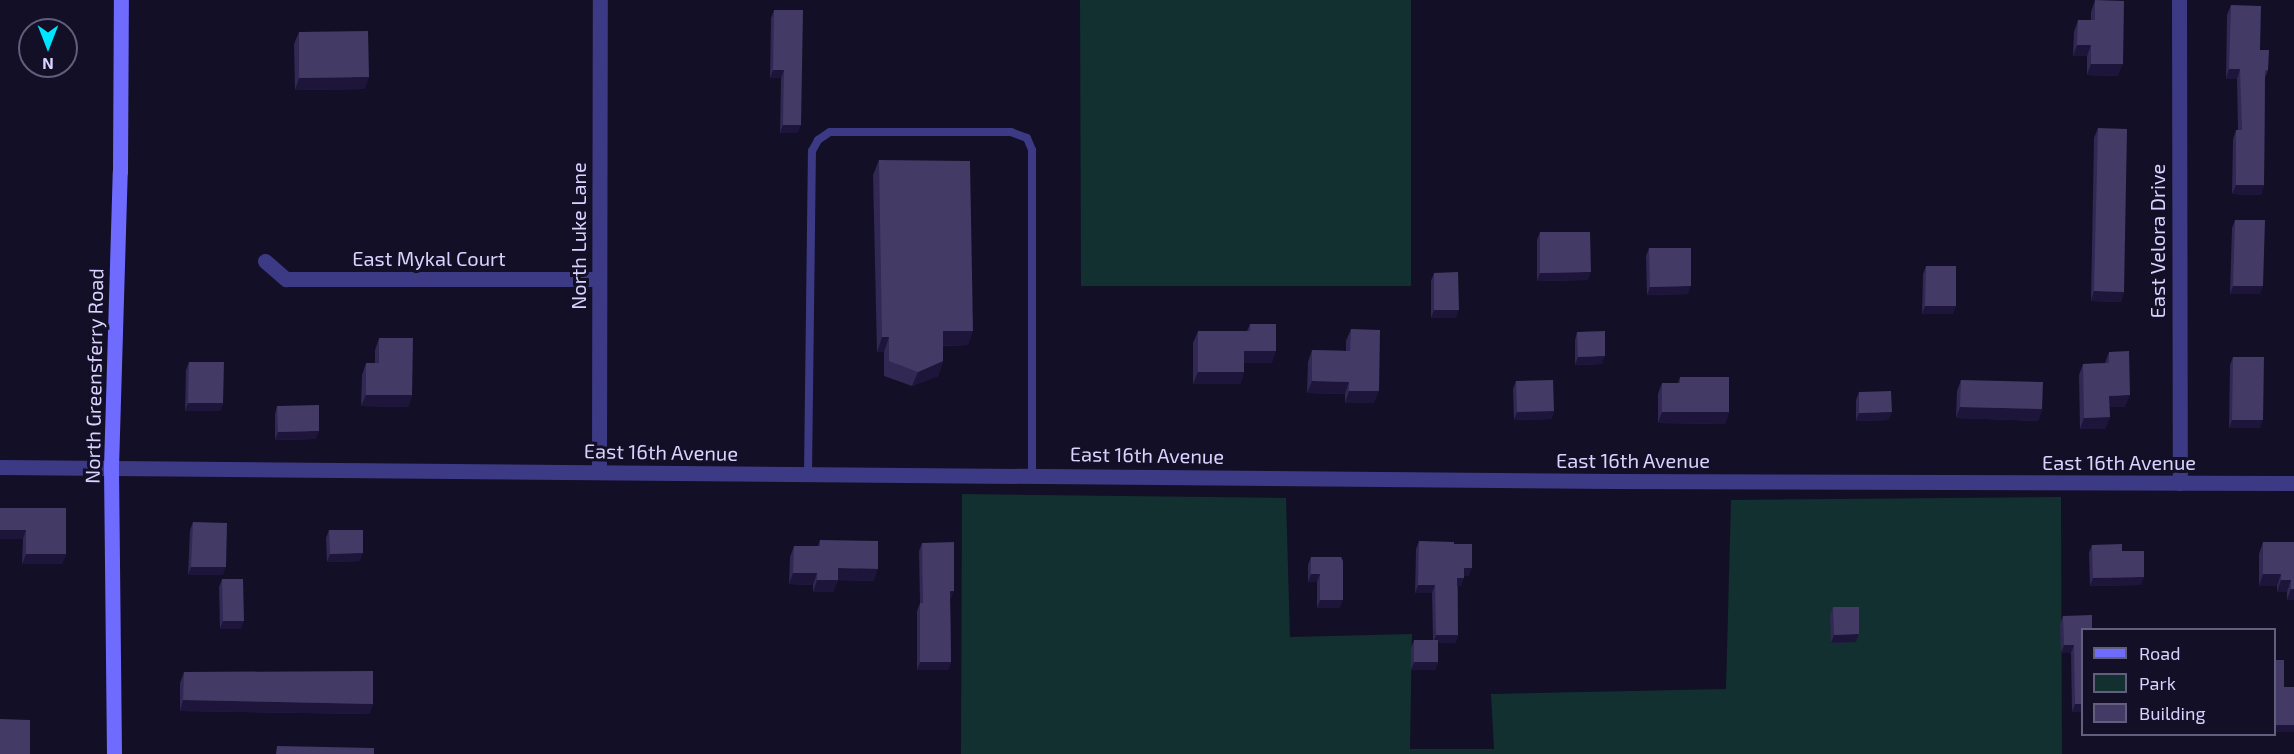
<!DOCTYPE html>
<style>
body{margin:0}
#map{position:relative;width:2294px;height:754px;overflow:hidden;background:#130f26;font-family:"Exo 2",sans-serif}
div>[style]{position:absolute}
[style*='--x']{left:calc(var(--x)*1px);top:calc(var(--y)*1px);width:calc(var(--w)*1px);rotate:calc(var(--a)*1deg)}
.green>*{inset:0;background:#12302f}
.service>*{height:8px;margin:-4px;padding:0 4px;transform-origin:4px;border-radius:4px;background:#3d3a85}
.minor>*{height:15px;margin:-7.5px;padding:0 7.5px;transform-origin:7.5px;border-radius:7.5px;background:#3d3a85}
.tertiary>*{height:15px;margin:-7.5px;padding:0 7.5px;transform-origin:7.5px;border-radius:7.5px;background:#3d3a85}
.secondary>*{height:15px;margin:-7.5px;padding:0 7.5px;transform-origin:7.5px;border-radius:7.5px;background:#6f6bff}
.wall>*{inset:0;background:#312854}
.shaded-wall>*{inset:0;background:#1d163a}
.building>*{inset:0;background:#433a66}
span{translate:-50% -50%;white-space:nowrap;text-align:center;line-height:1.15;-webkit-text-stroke:6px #130f26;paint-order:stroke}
.street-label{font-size:20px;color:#d9d4ff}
.legend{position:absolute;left:2081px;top:628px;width:195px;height:108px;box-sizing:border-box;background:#130f26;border:2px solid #625e7d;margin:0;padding:8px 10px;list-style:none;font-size:18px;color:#d9d4ff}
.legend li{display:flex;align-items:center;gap:12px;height:30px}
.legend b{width:30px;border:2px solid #625e7d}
.north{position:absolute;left:18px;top:18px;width:60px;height:60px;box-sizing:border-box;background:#130f26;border:2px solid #625e7d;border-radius:50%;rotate:180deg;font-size:16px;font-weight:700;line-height:24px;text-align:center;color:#d9d4ff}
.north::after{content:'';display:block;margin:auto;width:21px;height:27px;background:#00e5ff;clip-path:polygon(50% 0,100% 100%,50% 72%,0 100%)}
</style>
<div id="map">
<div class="green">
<i style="clip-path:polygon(1080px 0,1411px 0,1411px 286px,1081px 286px)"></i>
<i style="clip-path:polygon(962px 494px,1286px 498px,1290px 637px,1412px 634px,1410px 749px,1494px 749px,1491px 694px,1726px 689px,1731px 500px,2061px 497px,2062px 754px,961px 754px)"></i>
</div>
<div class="service">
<i style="--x:808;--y:474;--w:323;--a:-89.3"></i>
<i style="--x:812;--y:151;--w:13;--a:-61"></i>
<i style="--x:818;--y:140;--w:14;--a:-34"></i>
<i style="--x:830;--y:132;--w:181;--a:0"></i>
<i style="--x:1011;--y:132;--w:17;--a:21"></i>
<i style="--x:1027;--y:138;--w:13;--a:67"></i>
<i style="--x:1032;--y:150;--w:325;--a:90"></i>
</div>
<div class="minor">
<i style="--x:2179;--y:0;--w:483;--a:89.9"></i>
<i style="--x:265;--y:261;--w:28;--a:41"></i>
<i style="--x:286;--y:279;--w:313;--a:0"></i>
<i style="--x:599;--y:472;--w:472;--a:-89.9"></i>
</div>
<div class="tertiary">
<i style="--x:0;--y:467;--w:1614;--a:0.5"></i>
<i style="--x:1614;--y:481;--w:680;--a:0.17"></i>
</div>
<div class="secondary">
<i style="--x:114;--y:754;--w:287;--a:-90.6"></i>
<i style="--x:111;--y:467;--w:295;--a:-88.3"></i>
<i style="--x:120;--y:172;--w:172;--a:-89.7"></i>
</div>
<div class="wall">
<i style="clip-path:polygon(2095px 0,2118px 76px,2087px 75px,2087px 56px,2073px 56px,2074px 32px,2078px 20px,2091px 20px,2091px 12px)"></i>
<i style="clip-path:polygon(2231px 5px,2260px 50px,2268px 70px,2265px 78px,2264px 185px,2261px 195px,2232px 194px,2233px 139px,2236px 130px,2238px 130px,2237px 79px,2226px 79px,2227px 15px)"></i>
<i style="clip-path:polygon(774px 10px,798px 133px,780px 133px,781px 78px,770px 78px,771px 18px)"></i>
<i style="clip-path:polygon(299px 32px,365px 89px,295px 90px,294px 44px)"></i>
<i style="clip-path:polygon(2098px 128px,2124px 292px,2121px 302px,2091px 301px,2094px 138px)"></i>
<i style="clip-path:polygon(879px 160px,968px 345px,943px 346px,943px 361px,938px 376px,912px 386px,884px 376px,884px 352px,877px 352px,873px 175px)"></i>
<i style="clip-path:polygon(2235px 220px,2260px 294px,2230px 294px,2232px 228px)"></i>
<i style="clip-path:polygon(1540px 232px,1588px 280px,1537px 281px,1537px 240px)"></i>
<i style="clip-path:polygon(1649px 248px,1688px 294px,1647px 295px,1646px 256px)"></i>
<i style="clip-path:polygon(1926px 266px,1953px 314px,1922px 314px,1923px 274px)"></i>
<i style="clip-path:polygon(1434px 273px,1456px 318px,1431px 318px,1431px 281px)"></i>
<i style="clip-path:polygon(1250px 324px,1272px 363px,1244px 363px,1244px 372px,1240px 384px,1193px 384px,1193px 343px,1198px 331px,1247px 331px)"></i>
<i style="clip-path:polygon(1351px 329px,1374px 403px,1345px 403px,1345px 394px,1307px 393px,1308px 362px,1312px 350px,1346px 351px,1346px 341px)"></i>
<i style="clip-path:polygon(1577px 332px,1602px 364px,1575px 365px,1575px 340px)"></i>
<i style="clip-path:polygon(379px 338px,412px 395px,408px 407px,361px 406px,362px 375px,366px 363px,375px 363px,375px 350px)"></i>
<i style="clip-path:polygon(2109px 352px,2125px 407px,2109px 407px,2110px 417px,2105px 429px,2080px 429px,2079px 375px,2083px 364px,2105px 363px)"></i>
<i style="clip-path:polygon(2233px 357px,2260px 428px,2229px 428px,2230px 365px)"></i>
<i style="clip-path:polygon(189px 362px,223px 403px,220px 411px,185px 411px,186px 370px)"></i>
<i style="clip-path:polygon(1680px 377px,1729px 412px,1725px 424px,1658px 423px,1658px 394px,1662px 383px,1678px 383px)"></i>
<i style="clip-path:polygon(1961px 380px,2042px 409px,2038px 421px,1956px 418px,1957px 391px)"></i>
<i style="clip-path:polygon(1516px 381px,1554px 411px,1551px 419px,1514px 420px,1513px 389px)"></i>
<i style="clip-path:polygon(1859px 392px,1889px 420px,1856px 421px,1856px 400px)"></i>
<i style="clip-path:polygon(277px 406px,316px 439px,275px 440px,275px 414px)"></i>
<i style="clip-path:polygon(0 508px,66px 554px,62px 564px,22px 564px,23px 539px,0 539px)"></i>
<i style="clip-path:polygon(193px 522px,223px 575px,188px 575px,190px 530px)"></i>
<i style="clip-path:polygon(329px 530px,360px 561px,327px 562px,326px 538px)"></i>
<i style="clip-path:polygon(820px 540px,874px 581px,838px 580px,833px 592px,813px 592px,813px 585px,789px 584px,790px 557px,794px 546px,818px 546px)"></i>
<i style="clip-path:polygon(1419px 541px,1454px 544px,1469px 576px,1464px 576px,1461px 586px,1458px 586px,1458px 635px,1455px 643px,1438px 643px,1438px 662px,1435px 670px,1411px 670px,1411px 648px,1414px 640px,1433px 640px,1432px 593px,1415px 593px,1416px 549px)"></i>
<i style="clip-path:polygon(2263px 542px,2294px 542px,2294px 600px,2287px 600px,2287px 592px,2277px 592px,2277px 586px,2259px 586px,2259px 554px)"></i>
<i style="clip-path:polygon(922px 543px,951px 599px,950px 599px,951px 662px,948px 670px,917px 670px,917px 611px,920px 603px,919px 551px)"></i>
<i style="clip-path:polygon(2092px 545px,2122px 551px,2141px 585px,2090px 586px,2089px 553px)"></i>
<i style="clip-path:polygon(1311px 557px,1340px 608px,1317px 608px,1317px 582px,1308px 582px,1308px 565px)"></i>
<i style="clip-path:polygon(222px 579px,241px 629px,220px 629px,219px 587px)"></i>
<i style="clip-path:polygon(1833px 607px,1856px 642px,1831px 643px,1830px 615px)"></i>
<i style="clip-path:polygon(2063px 616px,2092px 630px,2082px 712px,2072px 712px,2071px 653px,2061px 653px,2060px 624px)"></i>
<i style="clip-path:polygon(184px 672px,373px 704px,369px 714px,180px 711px,180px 683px)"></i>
</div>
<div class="shaded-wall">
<i style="clip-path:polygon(2077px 45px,2091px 45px,2087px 56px,2073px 56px)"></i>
<i style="clip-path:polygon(2091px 64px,2123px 64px,2118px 76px,2087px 75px)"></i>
<i style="clip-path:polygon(2229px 69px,2240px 69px,2237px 79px,2226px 79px)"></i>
<i style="clip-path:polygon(773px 70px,784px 70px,781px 78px,770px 78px)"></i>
<i style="clip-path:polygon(369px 77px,365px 89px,295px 90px,299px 78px)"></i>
<i style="clip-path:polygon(783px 125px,801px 125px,798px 133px,780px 133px)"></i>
<i style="clip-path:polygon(2236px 185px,2264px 185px,2261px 195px,2232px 194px)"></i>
<i style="clip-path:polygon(1591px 272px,1588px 280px,1537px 281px,1540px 273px)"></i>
<i style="clip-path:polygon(1691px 286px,1688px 294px,1647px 295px,1650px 287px)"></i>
<i style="clip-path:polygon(2233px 286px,2263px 286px,2260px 294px,2230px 294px)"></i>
<i style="clip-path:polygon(2094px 291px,2124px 292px,2121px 302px,2091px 301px)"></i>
<i style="clip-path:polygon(1925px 306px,1956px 306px,1953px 314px,1922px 314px)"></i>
<i style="clip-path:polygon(1434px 310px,1459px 310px,1456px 318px,1431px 318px)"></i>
<i style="clip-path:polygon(943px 331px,973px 331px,968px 345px,937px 346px)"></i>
<i style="clip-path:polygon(882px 337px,889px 337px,884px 352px,877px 352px)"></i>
<i style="clip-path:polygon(1244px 351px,1276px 351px,1272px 363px,1240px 363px)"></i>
<i style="clip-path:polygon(1605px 356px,1602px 364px,1575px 365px,1578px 357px)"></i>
<i style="clip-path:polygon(943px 361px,938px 376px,912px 386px,918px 372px)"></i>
<i style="clip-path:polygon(1198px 372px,1244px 372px,1240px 384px,1193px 384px)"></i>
<i style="clip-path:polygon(1312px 381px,1349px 382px,1345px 394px,1307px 393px)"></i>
<i style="clip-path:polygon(1349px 391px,1379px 391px,1374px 403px,1345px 403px)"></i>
<i style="clip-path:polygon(366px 395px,412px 395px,408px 407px,361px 406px)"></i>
<i style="clip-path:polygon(2130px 395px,2125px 407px,2105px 407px,2109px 396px)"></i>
<i style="clip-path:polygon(188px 403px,223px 403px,220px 411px,185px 411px)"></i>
<i style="clip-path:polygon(1960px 407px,2042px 409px,2038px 421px,1956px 418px)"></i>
<i style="clip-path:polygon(1554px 411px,1551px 419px,1514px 420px,1517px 412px)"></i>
<i style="clip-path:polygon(1662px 412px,1729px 412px,1725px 424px,1658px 423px)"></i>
<i style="clip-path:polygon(1892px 412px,1889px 420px,1856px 421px,1859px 413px)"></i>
<i style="clip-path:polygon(2110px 417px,2105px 429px,2080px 429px,2084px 418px)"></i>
<i style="clip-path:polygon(2232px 420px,2263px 420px,2260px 428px,2229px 428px)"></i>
<i style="clip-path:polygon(319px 431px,316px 439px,275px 440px,278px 432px)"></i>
<i style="clip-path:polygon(0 530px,26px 530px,23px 539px,0 539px)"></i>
<i style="clip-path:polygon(363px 553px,360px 561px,327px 562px,330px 554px)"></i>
<i style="clip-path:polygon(26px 554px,66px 554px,62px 564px,22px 564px)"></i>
<i style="clip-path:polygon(191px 567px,226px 567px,223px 575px,188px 575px)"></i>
<i style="clip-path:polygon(838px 568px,878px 569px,874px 581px,834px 580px)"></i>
<i style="clip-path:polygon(1464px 568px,1472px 568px,1469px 576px,1461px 576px)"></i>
<i style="clip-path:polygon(793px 573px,817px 573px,813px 585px,789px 584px)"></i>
<i style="clip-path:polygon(1311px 574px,1320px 574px,1317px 582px,1308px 582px)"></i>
<i style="clip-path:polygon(2263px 574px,2281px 574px,2277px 586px,2259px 586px)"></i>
<i style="clip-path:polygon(2144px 577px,2141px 585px,2090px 586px,2093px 578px)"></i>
<i style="clip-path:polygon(1457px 578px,1464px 578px,1461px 586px,1454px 586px)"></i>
<i style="clip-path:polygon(817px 580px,838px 580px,833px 592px,813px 592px)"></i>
<i style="clip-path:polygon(2281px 580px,2291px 580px,2287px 592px,2277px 592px)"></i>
<i style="clip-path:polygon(1418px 585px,1435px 585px,1432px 593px,1415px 593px)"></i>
<i style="clip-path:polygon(2291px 589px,2294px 589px,2294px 600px,2287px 600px)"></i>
<i style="clip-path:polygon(950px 591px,954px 591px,951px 599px,947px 599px)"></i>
<i style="clip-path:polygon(1320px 600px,1343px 600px,1340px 608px,1317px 608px)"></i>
<i style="clip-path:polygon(223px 621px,244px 621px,241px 629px,220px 629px)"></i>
<i style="clip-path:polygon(1859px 634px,1856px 642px,1831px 643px,1834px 635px)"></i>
<i style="clip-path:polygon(1436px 635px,1458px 635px,1455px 643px,1433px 643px)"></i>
<i style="clip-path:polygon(2064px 645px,2074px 645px,2071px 653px,2061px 653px)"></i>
<i style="clip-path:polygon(920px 662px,951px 662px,948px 670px,917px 670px)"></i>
<i style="clip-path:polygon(1414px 662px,1438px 662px,1435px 670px,1411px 670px)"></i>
<i style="clip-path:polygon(183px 700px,373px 704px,369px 714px,180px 711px)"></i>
<i style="clip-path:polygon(2075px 704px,2082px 704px,2082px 712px,2072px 712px)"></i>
<i style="clip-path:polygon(2274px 725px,2294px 725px,2294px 732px,2274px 732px)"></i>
</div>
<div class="building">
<i style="clip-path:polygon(2095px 0,2124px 1px,2123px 64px,2091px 64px,2091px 45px,2077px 45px,2078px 20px,2095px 20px)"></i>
<i style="clip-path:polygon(2231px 5px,2261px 6px,2260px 50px,2269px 50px,2268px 70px,2265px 70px,2264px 185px,2236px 185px,2236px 130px,2242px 130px,2240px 69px,2229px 69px)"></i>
<i style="clip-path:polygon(774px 10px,803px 10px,801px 125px,783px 125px,784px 70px,773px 70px)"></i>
<i style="clip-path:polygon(368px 31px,369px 77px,299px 78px,299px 32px)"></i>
<i style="clip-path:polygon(2098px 128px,2127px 129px,2124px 292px,2094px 291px)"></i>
<i style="clip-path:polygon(879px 160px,970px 161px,973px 331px,943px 331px,943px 361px,918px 372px,889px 361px,889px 337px,882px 337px)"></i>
<i style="clip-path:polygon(2235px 220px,2265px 220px,2263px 286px,2233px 286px)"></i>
<i style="clip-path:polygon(1540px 232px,1590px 232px,1591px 272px,1540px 273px)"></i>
<i style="clip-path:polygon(1649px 248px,1691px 248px,1691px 286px,1650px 287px)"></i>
<i style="clip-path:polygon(1926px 266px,1956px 266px,1956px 306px,1925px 306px)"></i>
<i style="clip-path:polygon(1458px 272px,1459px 310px,1434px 310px,1434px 273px)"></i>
<i style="clip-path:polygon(1250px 324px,1276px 324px,1276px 351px,1244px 351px,1244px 372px,1198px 372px,1198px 331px,1250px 331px)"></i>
<i style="clip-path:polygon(1351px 329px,1380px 330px,1379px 391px,1349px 391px,1349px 382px,1312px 381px,1312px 350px,1350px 351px)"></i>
<i style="clip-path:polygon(1605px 331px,1605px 356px,1578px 357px,1577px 332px)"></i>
<i style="clip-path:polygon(379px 338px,413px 338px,412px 395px,366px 395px,366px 363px,379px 363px)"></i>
<i style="clip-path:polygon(2129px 351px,2130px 395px,2109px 396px,2110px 417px,2084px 418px,2083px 364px,2109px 363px,2109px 352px)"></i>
<i style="clip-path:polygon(2233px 357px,2264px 357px,2263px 420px,2232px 420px)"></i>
<i style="clip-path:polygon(189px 362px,224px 362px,223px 403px,188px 403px)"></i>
<i style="clip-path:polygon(1680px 377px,1729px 377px,1729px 412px,1662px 412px,1662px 383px,1680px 383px)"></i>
<i style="clip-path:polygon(1553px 380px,1554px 411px,1517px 412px,1516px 381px)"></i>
<i style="clip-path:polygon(1961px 380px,2043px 382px,2042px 409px,1960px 407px)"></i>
<i style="clip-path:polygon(1891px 391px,1892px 412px,1859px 413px,1859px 392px)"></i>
<i style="clip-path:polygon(319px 405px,319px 431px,278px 432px,277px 406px)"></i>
<i style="clip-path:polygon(0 508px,66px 508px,66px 554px,26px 554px,26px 530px,0 530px)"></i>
<i style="clip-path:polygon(193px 522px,227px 523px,226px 567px,191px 567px)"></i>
<i style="clip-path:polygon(329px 530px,363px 530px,363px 553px,330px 554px)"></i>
<i style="clip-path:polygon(820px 540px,878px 541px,878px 569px,838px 568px,838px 580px,817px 580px,817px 573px,793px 573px,794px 546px,820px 546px)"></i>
<i style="clip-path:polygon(1419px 541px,1454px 542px,1454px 544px,1472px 544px,1472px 568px,1464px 568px,1464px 578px,1457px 578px,1458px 635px,1436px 635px,1435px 585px,1418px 585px)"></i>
<i style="clip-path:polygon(954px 542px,954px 591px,950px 591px,951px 662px,920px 662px,920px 603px,923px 603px,922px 543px)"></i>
<i style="clip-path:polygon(2263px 542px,2294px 542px,2294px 589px,2291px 589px,2291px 580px,2281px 580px,2281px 574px,2263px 574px)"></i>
<i style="clip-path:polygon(2122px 544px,2122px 551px,2144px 551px,2144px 577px,2093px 578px,2092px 545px)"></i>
<i style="clip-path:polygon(1311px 557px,1341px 557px,1343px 561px,1343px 600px,1320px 600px,1320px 574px,1311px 574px)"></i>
<i style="clip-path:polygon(222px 579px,243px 579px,244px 621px,223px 621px)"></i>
<i style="clip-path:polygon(1833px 607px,1859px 607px,1859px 634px,1834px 635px)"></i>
<i style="clip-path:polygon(2092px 615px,2092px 630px,2082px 630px,2082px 704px,2075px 704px,2074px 645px,2064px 645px,2063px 616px)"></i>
<i style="clip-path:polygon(1414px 640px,1438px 640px,1438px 662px,1414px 662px)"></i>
<i style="clip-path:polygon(2274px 660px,2284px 660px,2284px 687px,2294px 687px,2294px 725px,2274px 725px)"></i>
<i style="clip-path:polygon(373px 671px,373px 704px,183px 700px,184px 672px)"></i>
<i style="clip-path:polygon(0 719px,30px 720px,30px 754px,0 754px)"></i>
<i style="clip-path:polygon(277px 746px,374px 748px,374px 754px,276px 754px)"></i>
</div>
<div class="street-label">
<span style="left:578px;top:236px;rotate:-90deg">North Luke Lane</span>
<span style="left:2157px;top:241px;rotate:-90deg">East Velora Drive</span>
<span style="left:429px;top:258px">East Mykal Court</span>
<span style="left:94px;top:376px;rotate:-89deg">North Greensferry Road</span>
<span style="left:661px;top:452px;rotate:1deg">East 16th Avenue</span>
<span style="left:1147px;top:455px;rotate:1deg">East 16th Avenue</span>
<span style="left:1633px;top:460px">East 16th Avenue</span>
<span style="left:2119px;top:462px">East 16th Avenue</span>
</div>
<ul class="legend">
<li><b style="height:8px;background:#6f6bff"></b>Road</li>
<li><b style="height:16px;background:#12302f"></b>Park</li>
<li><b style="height:16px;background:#433a66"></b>Building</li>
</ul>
<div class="north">N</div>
</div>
